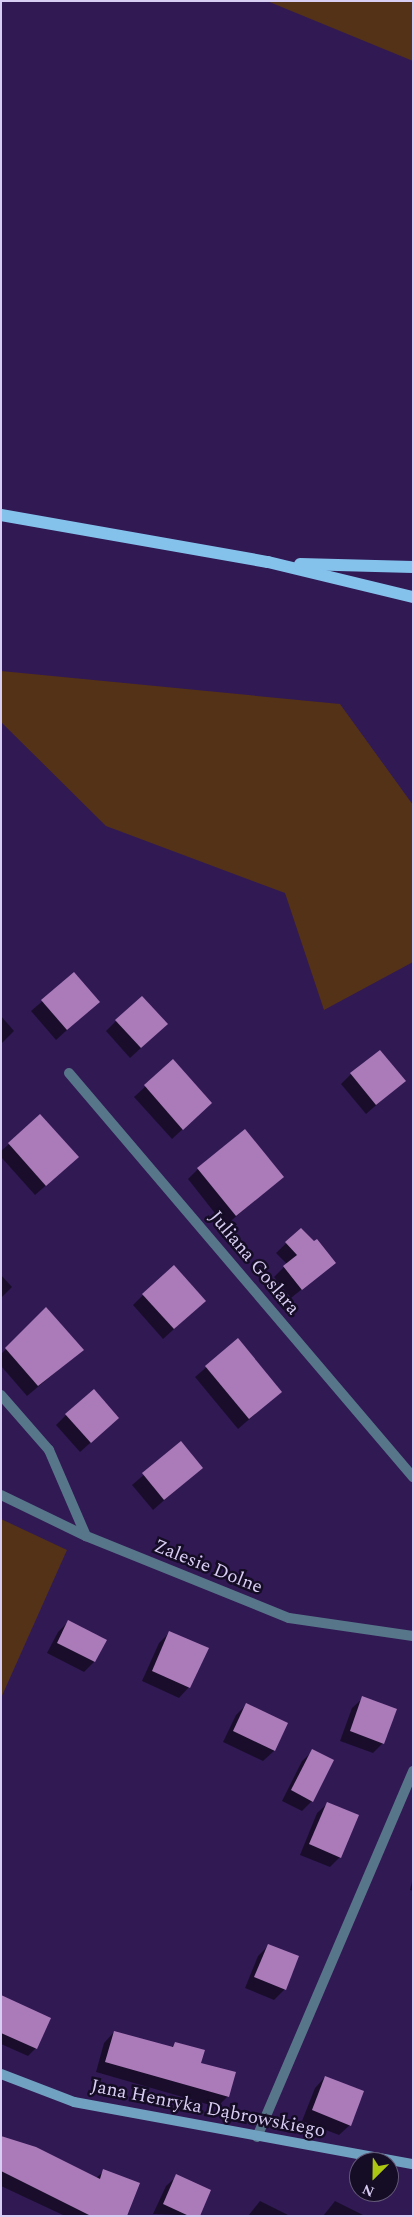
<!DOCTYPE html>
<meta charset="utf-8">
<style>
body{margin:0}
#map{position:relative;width:414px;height:2217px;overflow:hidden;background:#311954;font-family:Spectral,serif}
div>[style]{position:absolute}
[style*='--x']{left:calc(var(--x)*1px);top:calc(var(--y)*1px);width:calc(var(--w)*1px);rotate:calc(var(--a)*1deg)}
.green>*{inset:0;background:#533217}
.shadow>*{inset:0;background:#0007}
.building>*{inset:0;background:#ab7bb9}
.street>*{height:10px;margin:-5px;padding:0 5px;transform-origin:5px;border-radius:5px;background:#58768a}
.secondary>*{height:10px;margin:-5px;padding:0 5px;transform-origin:5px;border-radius:5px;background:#71a1c1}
.primary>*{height:12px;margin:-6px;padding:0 6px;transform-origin:6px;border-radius:6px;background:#84c2ec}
span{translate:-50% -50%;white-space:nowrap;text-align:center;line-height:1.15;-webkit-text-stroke:5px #150c25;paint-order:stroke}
.street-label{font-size:19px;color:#d8cdf2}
.frame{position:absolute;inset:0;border:2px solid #d8cdf2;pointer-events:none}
.north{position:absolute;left:349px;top:2152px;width:50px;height:50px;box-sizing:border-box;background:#150c25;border:1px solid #635977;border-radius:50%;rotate:203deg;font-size:14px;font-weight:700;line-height:20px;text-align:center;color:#d8cdf2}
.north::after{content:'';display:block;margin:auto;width:18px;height:22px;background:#acc611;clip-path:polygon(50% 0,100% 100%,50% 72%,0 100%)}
</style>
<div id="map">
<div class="green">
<i style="clip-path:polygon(267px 1px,413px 1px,413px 61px)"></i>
<i style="clip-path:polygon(1px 671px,340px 704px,413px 805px,413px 962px,324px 1010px,285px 893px,106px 826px,1px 722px)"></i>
<i style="clip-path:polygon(1px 1519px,67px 1550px,1px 1698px)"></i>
</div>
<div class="shadow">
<i style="clip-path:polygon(74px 974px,98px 1002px,56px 1040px,31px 1011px)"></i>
<i style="clip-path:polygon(1px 1016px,14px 1031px,1px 1044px)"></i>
<i style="clip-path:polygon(116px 1021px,167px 1024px,130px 1058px,106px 1031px)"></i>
<i style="clip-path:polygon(173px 1061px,200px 1113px,172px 1139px,134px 1097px)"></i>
<i style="clip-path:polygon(351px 1074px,404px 1081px,366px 1114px,341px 1084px)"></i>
<i style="clip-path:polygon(9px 1144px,67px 1167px,35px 1195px,1px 1157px,1px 1151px)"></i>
<i style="clip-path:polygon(198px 1169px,282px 1177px,225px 1226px,188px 1179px)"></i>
<i style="clip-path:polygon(301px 1229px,334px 1263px,291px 1298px,274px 1277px,287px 1264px,276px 1253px)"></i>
<i style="clip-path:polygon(1px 1275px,12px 1287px,1px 1298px)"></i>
<i style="clip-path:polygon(143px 1295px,194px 1311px,163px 1339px,133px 1305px)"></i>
<i style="clip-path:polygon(46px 1309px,82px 1350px,27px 1396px,1px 1366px,1px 1354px)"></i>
<i style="clip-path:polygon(238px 1340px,280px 1392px,238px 1429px,195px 1377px)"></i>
<i style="clip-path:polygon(66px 1415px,107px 1428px,80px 1452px,56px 1425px)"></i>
<i style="clip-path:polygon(181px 1443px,201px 1468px,153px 1510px,132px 1485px)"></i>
<i style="clip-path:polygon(68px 1622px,94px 1662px,84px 1672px,47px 1653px,58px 1632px)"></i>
<i style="clip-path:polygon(169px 1633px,189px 1687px,179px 1698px,142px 1681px,159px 1643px)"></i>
<i style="clip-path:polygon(363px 1698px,383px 1743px,373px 1753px,340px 1741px,352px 1708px)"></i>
<i style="clip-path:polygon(246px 1705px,286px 1724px,274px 1751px,263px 1761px,223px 1742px,236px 1715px)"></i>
<i style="clip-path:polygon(313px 1751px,312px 1801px,302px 1811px,282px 1801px,302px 1761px)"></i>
<i style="clip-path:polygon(328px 1803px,340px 1857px,330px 1867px,300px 1855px,317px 1813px)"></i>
<i style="clip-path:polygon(413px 1877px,413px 1891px,410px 1890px)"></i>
<i style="clip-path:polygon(269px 1945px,298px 1957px,284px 1990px,274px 2000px,245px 1988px,258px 1956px)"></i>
<i style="clip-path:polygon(1px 1997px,36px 2048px,28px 2056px,1px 2044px)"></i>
<i style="clip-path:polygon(114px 2032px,171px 2048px,175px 2043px,200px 2064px,228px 2096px,217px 2107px,96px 2072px,104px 2043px)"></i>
<i style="clip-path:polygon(325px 2077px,350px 2125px,339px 2135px,302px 2121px,315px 2088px)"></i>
<i style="clip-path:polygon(1px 2136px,96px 2178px,104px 2171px,126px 2216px,65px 2216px,1px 2186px)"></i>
<i style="clip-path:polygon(177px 2176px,199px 2216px,153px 2214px,166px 2186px)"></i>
<i style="clip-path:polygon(260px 2201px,290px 2216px,248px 2216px)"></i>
<i style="clip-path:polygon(335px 2201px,365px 2216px,323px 2216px)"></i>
</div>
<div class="building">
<i style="clip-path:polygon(74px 972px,100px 1002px,67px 1030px,41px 1000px)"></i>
<i style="clip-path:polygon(142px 996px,168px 1024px,141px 1048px,115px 1020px)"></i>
<i style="clip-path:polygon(380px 1050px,406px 1081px,376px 1105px,350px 1073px)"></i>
<i style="clip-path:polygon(173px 1059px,212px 1103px,183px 1130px,144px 1085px)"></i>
<i style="clip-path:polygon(40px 1114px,79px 1157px,46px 1186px,8px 1143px)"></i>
<i style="clip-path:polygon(245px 1129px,284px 1177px,236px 1216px,197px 1168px)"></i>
<i style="clip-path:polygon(301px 1228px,314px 1241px,317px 1239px,336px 1263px,302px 1290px,283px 1266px,297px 1255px,285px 1242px)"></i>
<i style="clip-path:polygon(174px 1265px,206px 1301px,174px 1329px,142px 1294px)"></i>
<i style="clip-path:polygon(46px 1307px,84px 1350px,38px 1386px,5px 1348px)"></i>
<i style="clip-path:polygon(238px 1338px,282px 1392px,249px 1419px,205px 1366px)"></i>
<i style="clip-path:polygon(94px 1389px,119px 1418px,91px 1443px,65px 1414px)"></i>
<i style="clip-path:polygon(181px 1441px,203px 1468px,164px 1500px,142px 1473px)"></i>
<i style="clip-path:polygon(68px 1620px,107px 1640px,95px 1662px,57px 1643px)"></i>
<i style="clip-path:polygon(169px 1631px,209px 1648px,190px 1688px,152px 1671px)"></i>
<i style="clip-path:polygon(362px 1696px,397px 1709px,384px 1744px,350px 1731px)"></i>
<i style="clip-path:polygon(246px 1703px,288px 1723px,275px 1751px,233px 1731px)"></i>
<i style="clip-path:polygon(312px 1749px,334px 1760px,313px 1802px,291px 1790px)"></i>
<i style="clip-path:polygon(327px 1802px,359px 1815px,341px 1858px,309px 1844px)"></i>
<i style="clip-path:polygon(268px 1944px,299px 1956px,286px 1990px,254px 1977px)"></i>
<i style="clip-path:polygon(1px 1995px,51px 2018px,37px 2049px,1px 2033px)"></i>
<i style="clip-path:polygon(114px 2031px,173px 2047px,175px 2042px,205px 2050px,201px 2063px,236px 2072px,229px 2097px,105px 2062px)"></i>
<i style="clip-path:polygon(325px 2076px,364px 2091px,351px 2126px,312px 2110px)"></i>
<i style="clip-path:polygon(1px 2136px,36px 2147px,100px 2179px,103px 2169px,140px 2183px,127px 2216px,91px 2216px,1px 2171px)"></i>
<i style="clip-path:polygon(176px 2174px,211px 2190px,200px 2216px,189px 2216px,163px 2204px)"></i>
</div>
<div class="street">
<i style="--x:69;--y:1073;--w:531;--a:49.59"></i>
<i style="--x:1;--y:1395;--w:73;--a:48.9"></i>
<i style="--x:49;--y:1450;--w:94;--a:66.7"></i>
<i style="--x:1;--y:1495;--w:94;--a:25.8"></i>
<i style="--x:86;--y:1536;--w:219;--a:22"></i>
<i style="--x:289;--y:1618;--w:125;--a:8.3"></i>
<i style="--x:257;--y:2137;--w:398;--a:-66.9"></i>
</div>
<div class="secondary">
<i style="--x:1;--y:2074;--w:78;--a:21"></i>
<i style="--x:74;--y:2102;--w:345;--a:10.4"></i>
</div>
<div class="primary">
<i style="--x:1;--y:515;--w:271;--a:10"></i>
<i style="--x:268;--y:562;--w:149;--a:13.6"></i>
<i style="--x:300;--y:564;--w:113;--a:1.5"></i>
</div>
<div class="street-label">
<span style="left:254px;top:1263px;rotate:50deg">Juliana Goslara</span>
<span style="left:208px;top:1567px;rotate:22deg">Zalesie Dolne</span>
<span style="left:208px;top:2109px;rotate:11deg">Jana Henryka Dąbrowskiego</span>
</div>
<div class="frame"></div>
<div class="north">N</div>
</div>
